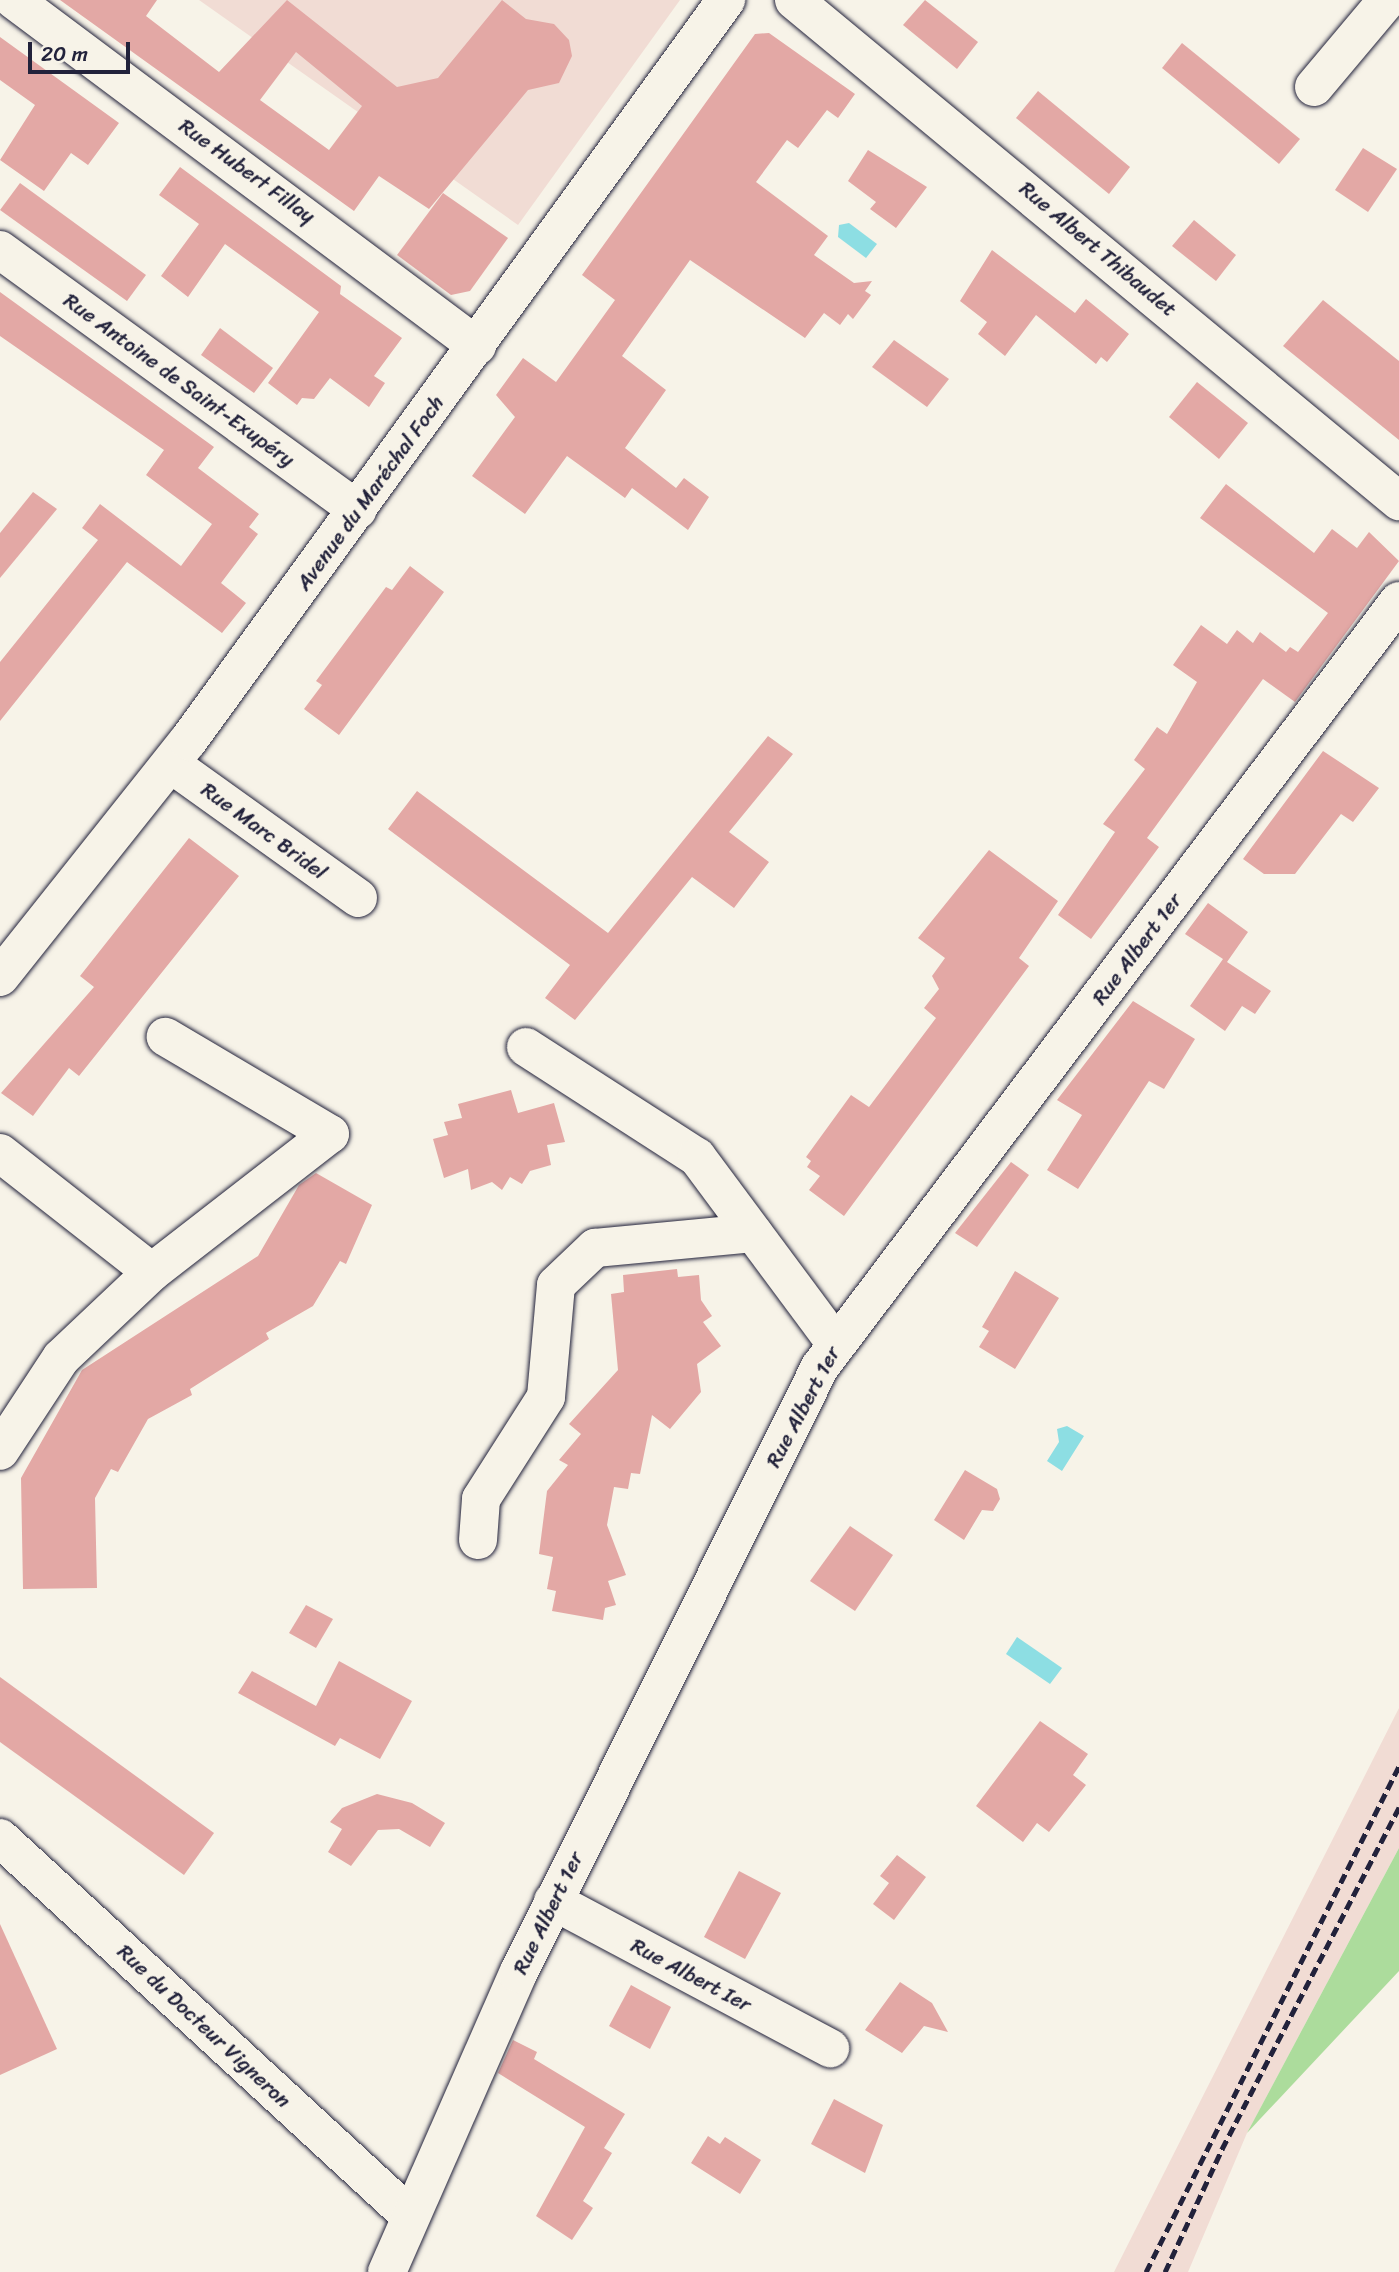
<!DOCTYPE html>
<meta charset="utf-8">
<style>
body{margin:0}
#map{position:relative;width:1399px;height:2272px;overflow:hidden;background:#f7f3e8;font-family:Sriracha,sans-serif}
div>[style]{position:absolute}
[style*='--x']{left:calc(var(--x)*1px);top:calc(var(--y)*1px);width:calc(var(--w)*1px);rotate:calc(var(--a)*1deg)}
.built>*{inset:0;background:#f1dcd4}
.green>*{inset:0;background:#acdc9c}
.water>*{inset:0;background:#8ddee3}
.building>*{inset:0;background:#e3a8a5}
.roads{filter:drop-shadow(0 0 2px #22223b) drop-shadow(0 0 2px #22223b)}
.minor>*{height:38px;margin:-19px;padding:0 19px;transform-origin:19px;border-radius:19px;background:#f7f3e8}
.tertiary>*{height:38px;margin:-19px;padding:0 19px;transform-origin:19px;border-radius:19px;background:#f7f3e8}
.rail>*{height:5px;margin-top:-2.5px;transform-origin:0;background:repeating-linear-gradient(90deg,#22223b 0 10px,transparent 0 15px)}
span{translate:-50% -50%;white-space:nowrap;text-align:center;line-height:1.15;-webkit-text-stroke:5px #f7f3e8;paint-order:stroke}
.street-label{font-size:21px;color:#22223b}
.scale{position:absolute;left:28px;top:42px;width:102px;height:32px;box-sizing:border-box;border:4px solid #22223b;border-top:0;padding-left:9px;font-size:21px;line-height:24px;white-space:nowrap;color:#22223b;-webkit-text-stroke:5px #f7f3e8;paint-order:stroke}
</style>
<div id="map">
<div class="built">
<i style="clip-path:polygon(199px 0,680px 0,518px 225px)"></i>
<i style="clip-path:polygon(1399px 1708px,1399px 1848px,1247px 2133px,1188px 2272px,1114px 2272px)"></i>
</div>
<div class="green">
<i style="clip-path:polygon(1399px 1848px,1399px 1971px,1247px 2133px)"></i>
</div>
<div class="water">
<i style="clip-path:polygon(849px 223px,877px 244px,866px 258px,838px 237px,839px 225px)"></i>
<i style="clip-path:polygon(1067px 1426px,1084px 1436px,1062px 1471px,1047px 1461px,1059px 1442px,1057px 1429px)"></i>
<i style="clip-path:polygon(1017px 1637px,1062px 1668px,1050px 1684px,1006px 1654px)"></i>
</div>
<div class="building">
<i style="clip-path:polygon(evenodd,60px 0,157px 0,146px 16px,219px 72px,287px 0,397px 87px,438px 78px,502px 0,526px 19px,554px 24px,569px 40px,572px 56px,559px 83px,528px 90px,429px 209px,379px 176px,354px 211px,60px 0,296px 52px,362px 106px,329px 150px,260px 100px,296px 52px)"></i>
<i style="clip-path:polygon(925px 0,978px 42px,957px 69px,903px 25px)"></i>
<i style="clip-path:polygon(769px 33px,855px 94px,838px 118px,827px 110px,798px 148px,787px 140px,756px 182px,828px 236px,814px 255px,854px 283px,872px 281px,865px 291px,871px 295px,853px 319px,848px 314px,840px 325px,824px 313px,805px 338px,690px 260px,622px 356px,666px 390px,625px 448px,676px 488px,684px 478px,709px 497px,688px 530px,632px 488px,625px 498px,567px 456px,525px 514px,472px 476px,515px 417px,496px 395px,523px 358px,556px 382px,615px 300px,582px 275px,755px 34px)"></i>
<i style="clip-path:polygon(0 37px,119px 123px,88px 165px,71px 153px,44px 191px,0 160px,35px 105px,0 80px)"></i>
<i style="clip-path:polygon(1182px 43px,1300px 139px,1279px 164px,1162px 68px)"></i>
<i style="clip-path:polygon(1038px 91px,1130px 167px,1109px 194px,1016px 118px)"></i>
<i style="clip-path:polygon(1363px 148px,1397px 169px,1368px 212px,1335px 190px)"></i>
<i style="clip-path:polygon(868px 150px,927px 187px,896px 228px,870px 209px,876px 202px,848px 181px)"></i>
<i style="clip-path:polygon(180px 167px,341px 286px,340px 294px,402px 338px,374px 376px,385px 383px,369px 407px,330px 378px,314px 399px,302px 398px,297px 405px,268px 383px,319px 312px,225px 244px,188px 297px,161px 276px,199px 224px,159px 195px)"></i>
<i style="clip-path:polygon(20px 183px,146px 275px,127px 301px,0 210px)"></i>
<i style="clip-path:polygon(443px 193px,508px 238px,470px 291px,451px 295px,397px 255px)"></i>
<i style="clip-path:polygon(1194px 220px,1236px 255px,1216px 281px,1172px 246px)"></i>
<i style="clip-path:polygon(992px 250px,1075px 313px,1086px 299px,1129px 334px,1107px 362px,1101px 357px,1096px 364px,1036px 315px,1005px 356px,978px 334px,987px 322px,960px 301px)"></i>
<i style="clip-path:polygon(0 292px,214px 447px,198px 468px,259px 514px,249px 527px,258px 534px,221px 583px,246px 603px,222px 633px,127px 562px,0 721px,0 662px,98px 540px,82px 528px,100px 504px,181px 566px,212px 524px,146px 475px,164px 450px,0 336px)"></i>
<i style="clip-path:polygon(1323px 300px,1399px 361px,1399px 440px,1283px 346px)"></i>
<i style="clip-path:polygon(220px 328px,273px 368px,254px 393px,201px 355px)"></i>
<i style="clip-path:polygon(894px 340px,949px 379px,927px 407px,872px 367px)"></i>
<i style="clip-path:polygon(1197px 382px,1248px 423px,1219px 459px,1169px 417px)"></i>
<i style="clip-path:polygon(1226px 484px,1314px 553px,1332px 529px,1357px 548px,1369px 532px,1399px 561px,1295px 702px,1263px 679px,1147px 838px,1159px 847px,1091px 939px,1058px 915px,1115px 832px,1103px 824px,1145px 769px,1134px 760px,1157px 727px,1167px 734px,1197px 682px,1173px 665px,1201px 625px,1227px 644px,1237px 630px,1253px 643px,1260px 632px,1286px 652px,1290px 647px,1298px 652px,1328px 613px,1200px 518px)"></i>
<i style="clip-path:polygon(33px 492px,57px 509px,0 578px,0 533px)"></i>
<i style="clip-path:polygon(410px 566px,444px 592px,339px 735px,304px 709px,322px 685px,316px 681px,386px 587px,392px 590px)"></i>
<i style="clip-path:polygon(768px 736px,793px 754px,729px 832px,769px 862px,734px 908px,692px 877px,575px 1020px,545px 998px,570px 965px,388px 829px,417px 791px,608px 933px)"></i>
<i style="clip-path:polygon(1323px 751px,1379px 788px,1353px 822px,1341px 814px,1295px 874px,1264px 874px,1243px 859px)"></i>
<i style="clip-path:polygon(189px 838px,239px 876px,79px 1076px,69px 1068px,33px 1116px,1px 1093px,94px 987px,80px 976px)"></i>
<i style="clip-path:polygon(989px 850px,1058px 901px,1019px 958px,1029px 966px,844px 1216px,809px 1190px,820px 1176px,807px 1167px,811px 1161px,806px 1157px,851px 1095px,869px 1107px,936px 1018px,924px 1008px,939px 989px,932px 976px,945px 958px,918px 938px)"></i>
<i style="clip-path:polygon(1208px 903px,1248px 932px,1227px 962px,1271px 991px,1255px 1014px,1242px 1006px,1225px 1031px,1190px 1006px,1223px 959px,1185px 934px)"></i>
<i style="clip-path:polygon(1133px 1001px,1195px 1039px,1164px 1089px,1149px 1081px,1078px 1189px,1047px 1170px,1082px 1115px,1057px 1100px)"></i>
<i style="clip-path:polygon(511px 1090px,518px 1113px,554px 1103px,565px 1142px,547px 1145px,551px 1165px,530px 1171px,522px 1184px,510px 1177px,502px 1190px,492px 1182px,471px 1190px,468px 1169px,444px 1178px,433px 1139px,448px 1135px,444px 1122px,462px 1118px,458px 1104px)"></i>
<i style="clip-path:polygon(1011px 1162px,1029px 1175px,977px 1247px,955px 1233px)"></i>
<i style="clip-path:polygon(316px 1173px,372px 1205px,346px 1264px,340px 1261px,313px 1306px,266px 1333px,269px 1339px,190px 1389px,192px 1395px,148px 1419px,118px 1472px,111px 1469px,95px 1498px,97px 1588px,23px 1589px,21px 1478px,82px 1370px,258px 1256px,299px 1185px)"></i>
<i style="clip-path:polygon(677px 1269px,678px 1277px,699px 1275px,701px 1300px,712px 1316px,703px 1322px,721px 1346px,697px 1364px,701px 1392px,670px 1429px,652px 1415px,640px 1474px,631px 1473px,628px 1489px,614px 1487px,607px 1525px,626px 1575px,608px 1581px,616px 1605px,605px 1608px,603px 1620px,552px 1611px,556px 1591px,547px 1589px,553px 1557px,539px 1554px,547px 1491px,568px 1465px,559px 1460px,581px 1434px,569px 1424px,618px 1370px,611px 1294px,624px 1292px,623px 1275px)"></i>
<i style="clip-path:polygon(1015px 1271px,1059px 1298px,1015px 1369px,979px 1347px,989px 1331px,982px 1327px)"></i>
<i style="clip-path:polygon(965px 1470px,997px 1489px,1000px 1499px,993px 1511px,982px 1510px,964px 1540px,934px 1520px)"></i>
<i style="clip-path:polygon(850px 1526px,893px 1555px,855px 1611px,810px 1581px)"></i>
<i style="clip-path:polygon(306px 1605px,333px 1619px,316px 1648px,289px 1633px)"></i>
<i style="clip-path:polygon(339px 1661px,412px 1701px,380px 1759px,340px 1738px,335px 1746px,238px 1693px,252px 1671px,316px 1706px)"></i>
<i style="clip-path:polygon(0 1677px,214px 1833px,184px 1875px,0 1742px)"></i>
<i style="clip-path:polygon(1040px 1721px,1088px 1754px,1073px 1775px,1086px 1785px,1049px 1832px,1037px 1823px,1023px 1842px,976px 1806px)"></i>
<i style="clip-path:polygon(377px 1794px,412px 1803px,445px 1823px,430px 1847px,399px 1829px,378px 1830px,351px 1866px,328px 1852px,342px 1829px,330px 1822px,342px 1808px)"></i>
<i style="clip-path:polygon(897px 1855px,926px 1877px,894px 1920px,873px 1904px,889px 1883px,880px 1876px)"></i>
<i style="clip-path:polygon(739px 1871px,781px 1893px,745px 1959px,704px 1937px)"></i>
<i style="clip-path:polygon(0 1924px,57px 2049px,0 2075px)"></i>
<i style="clip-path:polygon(900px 1982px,932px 2003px,948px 2032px,924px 2026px,902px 2053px,865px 2030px)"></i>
<i style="clip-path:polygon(631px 1985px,671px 2007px,650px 2049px,609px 2026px)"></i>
<i style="clip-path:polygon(513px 2040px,537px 2052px,534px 2059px,625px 2114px,604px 2148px,612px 2153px,583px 2201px,593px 2208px,572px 2240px,536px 2216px,585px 2127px,498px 2073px)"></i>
<i style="clip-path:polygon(834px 2099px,883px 2125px,865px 2173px,811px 2144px)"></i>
<i style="clip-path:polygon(708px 2136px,720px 2144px,725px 2137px,761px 2160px,740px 2194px,691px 2163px)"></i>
</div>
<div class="roads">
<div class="minor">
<i style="--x:14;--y:0;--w:578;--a:36.77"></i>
<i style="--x:794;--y:0;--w:786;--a:39.63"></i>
<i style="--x:1314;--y:87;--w:114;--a:-50"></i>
<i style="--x:0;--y:250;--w:442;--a:36"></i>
<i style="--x:171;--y:764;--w:230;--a:35.6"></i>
<i style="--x:0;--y:977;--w:302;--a:-51.5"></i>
<i style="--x:188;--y:741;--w:916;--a:-54.02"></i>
<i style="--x:526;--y:1047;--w:203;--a:32.8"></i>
<i style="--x:697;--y:1157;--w:232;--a:53.4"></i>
<i style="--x:0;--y:1153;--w:193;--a:38.1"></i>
<i style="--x:152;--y:1272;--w:125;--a:136.6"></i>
<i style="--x:61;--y:1358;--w:111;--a:123.3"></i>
<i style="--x:152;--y:1272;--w:225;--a:-37.8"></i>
<i style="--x:330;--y:1134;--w:191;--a:-149.4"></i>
<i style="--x:478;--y:1540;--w:41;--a:-85.8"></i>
<i style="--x:481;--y:1499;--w:121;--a:-57.5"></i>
<i style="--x:546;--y:1397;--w:112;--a:-84.9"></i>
<i style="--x:556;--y:1285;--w:54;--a:-43.5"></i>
<i style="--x:595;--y:1248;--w:159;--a:-5.4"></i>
<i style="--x:0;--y:1838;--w:556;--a:42.67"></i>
<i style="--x:553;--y:1901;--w:314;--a:28"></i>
</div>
<div class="tertiary">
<i style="--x:387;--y:2272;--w:326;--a:-66.3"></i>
<i style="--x:518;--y:1974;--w:678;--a:-63.55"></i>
<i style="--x:820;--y:1367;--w:960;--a:-52.92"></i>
</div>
</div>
<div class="rail">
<i style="--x:1146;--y:2272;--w:566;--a:-63.43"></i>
<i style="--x:1165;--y:2272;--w:136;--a:-65.1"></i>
<i style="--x:1222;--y:2149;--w:385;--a:-62.6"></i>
</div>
<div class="street-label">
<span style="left:247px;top:171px;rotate:36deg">Rue Hubert Fillay</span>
<span style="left:1098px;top:249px;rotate:40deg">Rue Albert Thibaudet</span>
<span style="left:179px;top:380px;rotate:36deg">Rue Antoine de Saint-Exupéry</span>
<span style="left:370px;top:493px;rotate:-54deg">Avenue du Maréchal Foch</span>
<span style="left:264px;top:831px;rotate:36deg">Rue Marc Bridel</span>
<span style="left:1137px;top:949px;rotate:-53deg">Rue Albert 1er</span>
<span style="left:803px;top:1407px;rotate:-62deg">Rue Albert 1er</span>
<span style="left:548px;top:1913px;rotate:-64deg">Rue Albert 1er</span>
<span style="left:691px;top:1975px;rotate:28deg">Rue Albert Ier</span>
<span style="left:204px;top:2026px;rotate:43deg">Rue du Docteur Vigneron</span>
</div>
<div class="scale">20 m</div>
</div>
